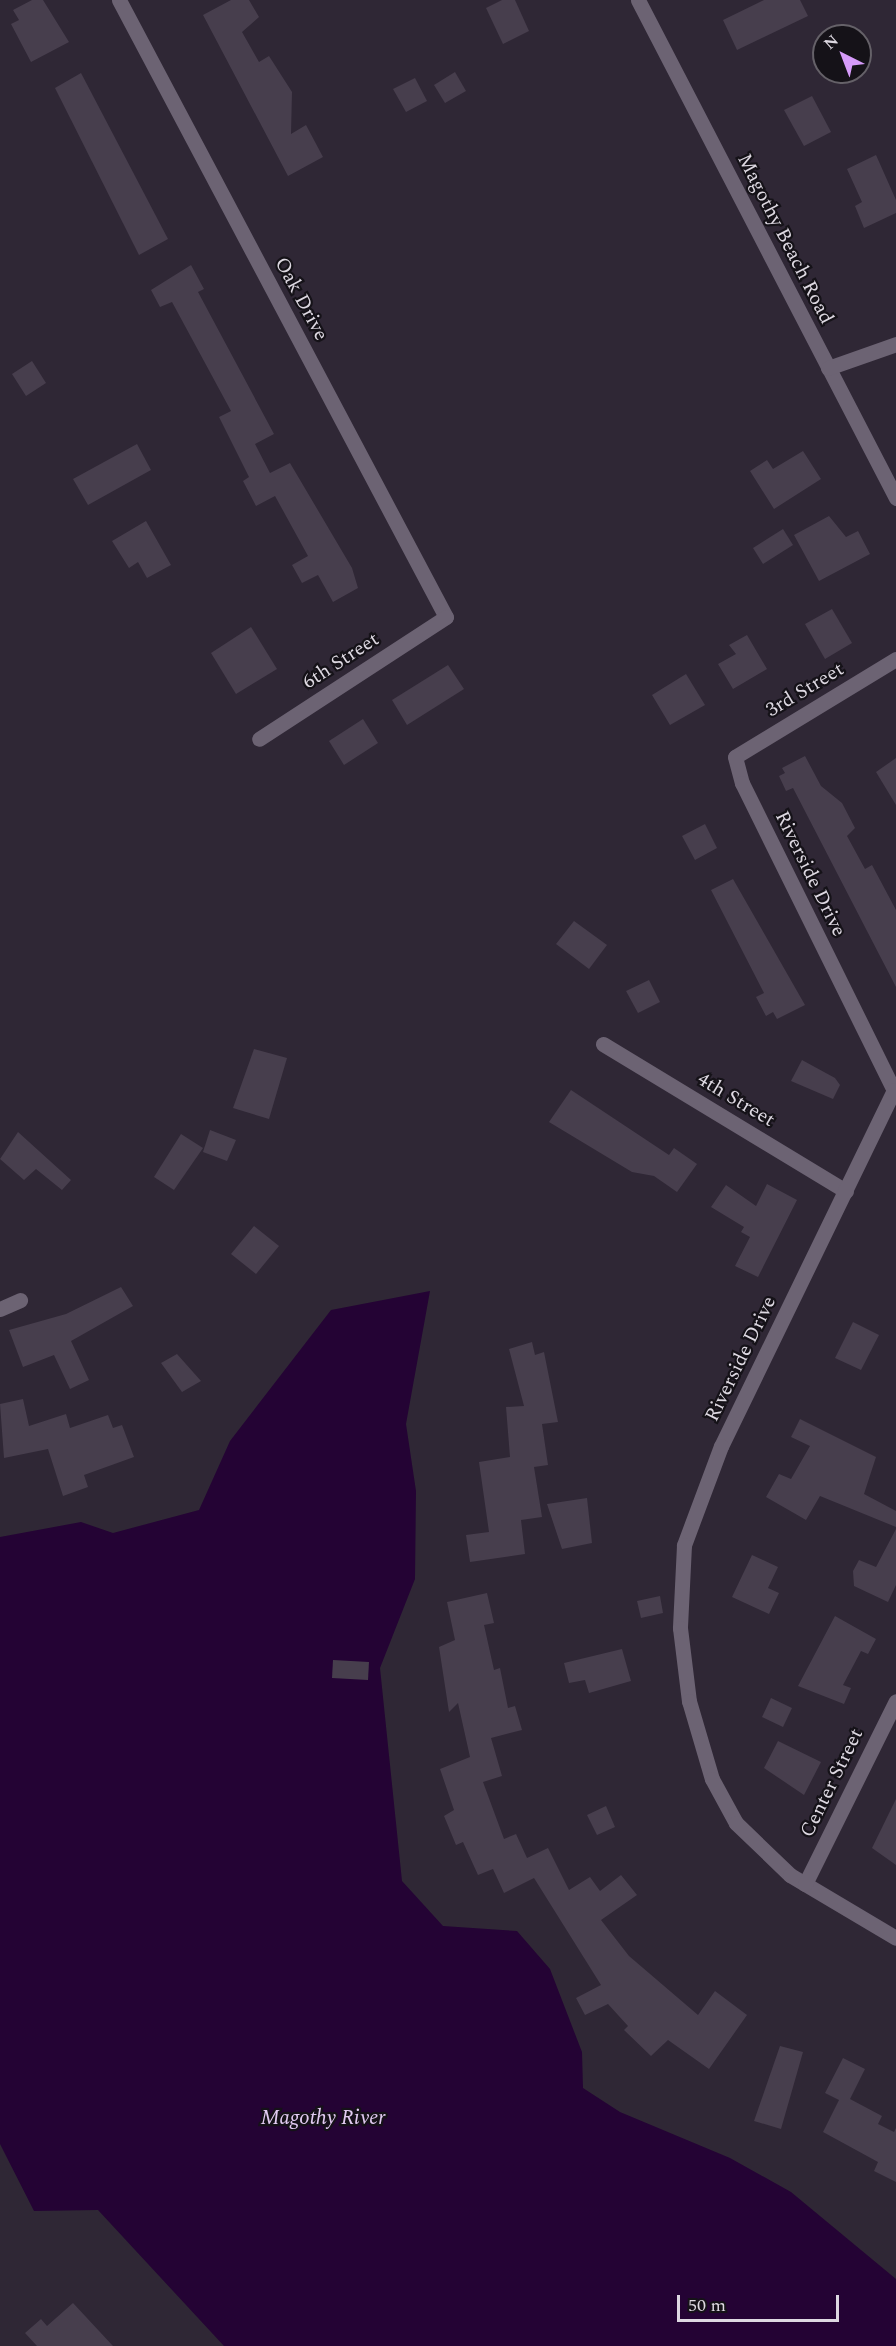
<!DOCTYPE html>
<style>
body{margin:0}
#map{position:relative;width:896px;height:2346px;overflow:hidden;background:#2f2735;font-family:Spectral,serif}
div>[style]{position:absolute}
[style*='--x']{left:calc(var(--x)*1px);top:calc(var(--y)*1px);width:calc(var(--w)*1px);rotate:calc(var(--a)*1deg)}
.water>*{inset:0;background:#240334}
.building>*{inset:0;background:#473e4d}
.minor>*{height:15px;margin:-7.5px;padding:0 7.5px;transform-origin:7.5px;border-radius:7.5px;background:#6c6373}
span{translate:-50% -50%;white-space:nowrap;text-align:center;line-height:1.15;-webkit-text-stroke:4.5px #151218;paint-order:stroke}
.street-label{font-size:20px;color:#ddd8e1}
.water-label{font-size:21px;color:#e2cbf2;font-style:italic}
.north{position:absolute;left:812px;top:24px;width:60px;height:60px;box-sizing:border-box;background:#151218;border:2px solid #656168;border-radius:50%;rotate:318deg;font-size:16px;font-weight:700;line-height:24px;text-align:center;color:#ddd8e1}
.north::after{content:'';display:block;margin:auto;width:21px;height:27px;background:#d69bfa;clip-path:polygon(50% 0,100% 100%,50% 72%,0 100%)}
.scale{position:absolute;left:677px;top:2295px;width:162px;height:27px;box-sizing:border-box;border:3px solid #ddd8e1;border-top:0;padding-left:8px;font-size:18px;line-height:21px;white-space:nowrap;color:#ddd8e1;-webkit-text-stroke:4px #151218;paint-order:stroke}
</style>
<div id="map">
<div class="water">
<i style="clip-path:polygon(430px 1291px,406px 1424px,416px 1491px,415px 1579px,380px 1668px,402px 1881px,443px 1926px,517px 1931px,550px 1969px,582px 2052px,583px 2088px,620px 2112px,730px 2158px,791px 2192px,896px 2279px,896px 2346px,224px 2346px,98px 2210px,34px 2211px,0 2144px,0 1537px,81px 1522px,113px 1533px,199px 1510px,230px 1441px,331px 1310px)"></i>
</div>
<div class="building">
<i style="clip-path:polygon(32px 0,43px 0,69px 42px,31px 62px,11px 24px,19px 20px,13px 10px)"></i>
<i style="clip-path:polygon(231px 0,249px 0,259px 17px,242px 32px,259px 62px,269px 56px,292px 92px,291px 134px,306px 125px,323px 157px,288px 176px,203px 15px)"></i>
<i style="clip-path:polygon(502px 0,515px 0,529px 31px,503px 44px,486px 8px)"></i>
<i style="clip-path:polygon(764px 0,800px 0,808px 16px,737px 50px,723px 20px)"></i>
<i style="clip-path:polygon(455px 72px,466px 91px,445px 103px,434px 85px)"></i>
<i style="clip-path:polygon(81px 73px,168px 239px,139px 255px,55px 88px)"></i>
<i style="clip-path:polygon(415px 78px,427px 101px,406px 112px,393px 89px)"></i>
<i style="clip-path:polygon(812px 96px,831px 132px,804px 146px,784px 110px)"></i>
<i style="clip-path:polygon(876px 155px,896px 200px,896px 213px,864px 228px,855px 206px,862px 202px,847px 169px)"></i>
<i style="clip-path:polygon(191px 265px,204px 289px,198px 292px,274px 434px,255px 444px,270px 473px,290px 463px,352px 568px,358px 588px,333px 602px,318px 575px,302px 583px,292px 565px,308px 556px,275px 496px,256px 506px,243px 481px,249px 477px,219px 417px,231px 411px,172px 302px,160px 307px,151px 290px)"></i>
<i style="clip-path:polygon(32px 361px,46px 383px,26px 396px,12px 374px)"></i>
<i style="clip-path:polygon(137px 444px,151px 470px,88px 505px,73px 479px)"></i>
<i style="clip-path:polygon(803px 451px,821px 479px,774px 509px,750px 471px,767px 460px,773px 469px)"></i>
<i style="clip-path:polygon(829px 516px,846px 537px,858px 531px,870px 554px,819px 581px,794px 535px)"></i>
<i style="clip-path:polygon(146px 521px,171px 565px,147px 578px,138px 562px,129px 568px,112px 541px)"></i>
<i style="clip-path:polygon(783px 529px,793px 545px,763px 564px,753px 548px)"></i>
<i style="clip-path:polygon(832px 609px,852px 643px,825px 659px,805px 624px)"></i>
<i style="clip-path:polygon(251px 627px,277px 669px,236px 694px,211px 653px)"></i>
<i style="clip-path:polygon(747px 635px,767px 669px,733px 689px,718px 664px,736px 654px,729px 645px)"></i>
<i style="clip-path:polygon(448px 665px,464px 689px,407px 725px,392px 700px)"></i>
<i style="clip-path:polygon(686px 674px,705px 705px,670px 725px,652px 695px)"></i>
<i style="clip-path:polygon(363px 719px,378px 743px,344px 765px,329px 741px)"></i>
<i style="clip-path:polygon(805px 756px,821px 786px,842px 803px,855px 828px,847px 836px,865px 869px,872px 865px,896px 910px,896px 987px,793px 788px,786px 791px,779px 776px,785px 773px,782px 768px)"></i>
<i style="clip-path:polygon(896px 758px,896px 805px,876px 772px)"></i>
<i style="clip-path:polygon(705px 824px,717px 848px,695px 860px,682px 836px)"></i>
<i style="clip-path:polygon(733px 879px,805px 1005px,777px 1019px,773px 1012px,766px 1016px,756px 997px,764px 993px,711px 890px)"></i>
<i style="clip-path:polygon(574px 921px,607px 945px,589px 969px,556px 944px)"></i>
<i style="clip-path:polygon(649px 980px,660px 1002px,638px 1013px,626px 991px)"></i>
<i style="clip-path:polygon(254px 1049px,287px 1058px,269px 1119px,233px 1108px)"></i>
<i style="clip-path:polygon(802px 1060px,835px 1078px,840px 1085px,833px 1099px,791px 1081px)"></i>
<i style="clip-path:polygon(571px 1090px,669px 1155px,674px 1148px,697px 1164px,677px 1192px,654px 1176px,632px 1172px,549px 1122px)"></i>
<i style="clip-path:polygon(210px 1130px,236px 1140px,227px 1161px,203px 1152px)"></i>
<i style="clip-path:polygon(18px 1132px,71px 1180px,62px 1190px,36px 1169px,24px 1180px,0 1159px)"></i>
<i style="clip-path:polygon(181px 1134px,203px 1148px,174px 1190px,154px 1177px)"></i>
<i style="clip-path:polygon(767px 1184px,797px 1200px,758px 1277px,735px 1266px,750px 1237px,741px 1232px,744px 1227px,711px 1207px,726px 1185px,756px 1206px)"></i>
<i style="clip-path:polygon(254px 1226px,279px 1246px,256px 1274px,231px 1254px)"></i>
<i style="clip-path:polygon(121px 1287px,133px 1306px,71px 1341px,89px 1380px,70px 1389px,54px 1355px,23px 1367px,9px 1330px,66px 1314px)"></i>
<i style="clip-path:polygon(853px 1322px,879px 1335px,861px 1370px,835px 1358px)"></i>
<i style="clip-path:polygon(532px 1342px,535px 1355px,544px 1352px,558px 1422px,542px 1424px,548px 1465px,534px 1467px,542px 1517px,521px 1520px,525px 1554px,470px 1562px,466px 1535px,489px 1532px,479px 1462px,510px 1457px,506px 1407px,524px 1406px,509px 1349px)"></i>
<i style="clip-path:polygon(177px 1354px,201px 1381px,182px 1392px,161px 1363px)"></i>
<i style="clip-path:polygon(23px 1399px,29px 1426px,66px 1414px,70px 1428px,108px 1415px,113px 1428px,122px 1425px,134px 1457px,84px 1475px,88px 1487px,63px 1496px,48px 1449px,4px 1458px,0 1404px)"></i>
<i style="clip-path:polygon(800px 1419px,876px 1457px,864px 1494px,896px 1511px,896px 1527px,820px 1496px,806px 1520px,766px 1497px,779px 1474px,791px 1479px,810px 1446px,791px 1437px)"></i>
<i style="clip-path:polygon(587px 1498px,592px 1543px,562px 1549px,547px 1504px)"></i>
<i style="clip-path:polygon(896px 1529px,896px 1585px,888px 1602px,854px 1586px,853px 1571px,859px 1560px,876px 1567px)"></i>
<i style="clip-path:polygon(752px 1555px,778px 1567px,768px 1588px,779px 1593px,769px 1614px,732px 1597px)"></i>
<i style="clip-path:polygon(487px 1593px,494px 1623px,484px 1625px,494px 1670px,500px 1668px,508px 1708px,515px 1706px,522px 1730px,491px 1738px,502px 1776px,483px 1782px,504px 1839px,516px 1834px,527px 1858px,548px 1848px,569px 1890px,590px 1877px,600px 1891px,621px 1875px,637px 1895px,601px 1920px,629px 1956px,698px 2015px,715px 1991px,747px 2015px,709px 2069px,668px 2040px,651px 2056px,624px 2030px,628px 2026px,608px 2004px,585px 2015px,576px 1998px,601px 1985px,534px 1878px,504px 1893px,493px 1869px,478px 1875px,463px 1842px,456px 1845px,444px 1816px,454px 1810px,440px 1769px,470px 1757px,458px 1703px,449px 1712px,439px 1647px,455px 1640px,447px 1602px)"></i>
<i style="clip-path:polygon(660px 1596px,663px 1613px,641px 1618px,637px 1601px)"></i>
<i style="clip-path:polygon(835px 1616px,876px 1639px,868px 1654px,861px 1651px,843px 1685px,851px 1688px,844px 1704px,798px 1686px)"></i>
<i style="clip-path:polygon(622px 1649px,631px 1681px,589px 1693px,585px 1680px,569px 1683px,564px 1663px)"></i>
<i style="clip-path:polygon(333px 1660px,369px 1662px,368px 1680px,332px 1678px)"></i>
<i style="clip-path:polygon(771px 1698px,792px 1708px,783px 1727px,762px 1717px)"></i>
<i style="clip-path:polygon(778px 1741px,821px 1762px,804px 1795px,764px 1768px)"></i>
<i style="clip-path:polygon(896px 1799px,896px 1865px,872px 1848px)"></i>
<i style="clip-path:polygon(606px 1806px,615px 1827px,597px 1835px,587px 1815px)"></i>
<i style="clip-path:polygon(780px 2046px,803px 2052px,781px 2129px,754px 2121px)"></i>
<i style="clip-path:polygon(843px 2058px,865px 2069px,850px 2099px,882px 2116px,878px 2124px,894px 2132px,896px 2128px,896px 2182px,874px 2171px,878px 2162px,823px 2132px,839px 2100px,825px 2093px)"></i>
<i style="clip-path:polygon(73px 2303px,113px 2346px,37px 2346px,25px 2333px,41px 2319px,47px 2326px)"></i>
</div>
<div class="minor">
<i style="--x:119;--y:0;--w:698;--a:62.08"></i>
<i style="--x:446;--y:617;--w:223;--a:146.9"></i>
<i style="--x:638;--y:0;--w:561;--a:62.61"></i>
<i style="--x:828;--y:368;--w:72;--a:-19.4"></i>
<i style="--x:896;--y:659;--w:188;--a:148.7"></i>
<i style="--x:735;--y:757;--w:27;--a:75"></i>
<i style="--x:742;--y:783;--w:348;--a:63.7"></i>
<i style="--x:603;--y:1044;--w:284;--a:31.2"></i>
<i style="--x:894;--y:1090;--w:396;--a:115.9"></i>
<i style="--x:721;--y:1446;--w:106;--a:110.5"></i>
<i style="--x:684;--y:1545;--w:83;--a:92.8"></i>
<i style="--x:680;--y:1628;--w:74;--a:83"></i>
<i style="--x:689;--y:1701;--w:81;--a:73.6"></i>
<i style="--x:712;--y:1779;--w:50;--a:61.4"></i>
<i style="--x:736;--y:1823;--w:75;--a:43.9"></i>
<i style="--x:790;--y:1875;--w:123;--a:30.7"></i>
<i style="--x:0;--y:1309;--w:22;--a:-24"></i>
<i style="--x:805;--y:1884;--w:204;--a:-63.6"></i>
</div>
<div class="street-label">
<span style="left:785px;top:239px;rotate:63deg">Magothy Beach Road</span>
<span style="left:301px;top:299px;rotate:62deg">Oak Drive</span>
<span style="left:341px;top:661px;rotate:-33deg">6th Street</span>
<span style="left:805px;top:690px;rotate:-31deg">3rd Street</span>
<span style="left:810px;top:874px;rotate:64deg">Riverside Drive</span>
<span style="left:736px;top:1100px;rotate:31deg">4th Street</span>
<span style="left:741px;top:1359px;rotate:-64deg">Riverside Drive</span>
<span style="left:832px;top:1783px;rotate:-64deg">Center Street</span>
</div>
<div class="water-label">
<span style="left:323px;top:2118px">Magothy River</span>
</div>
<div class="north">N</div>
<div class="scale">50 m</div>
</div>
